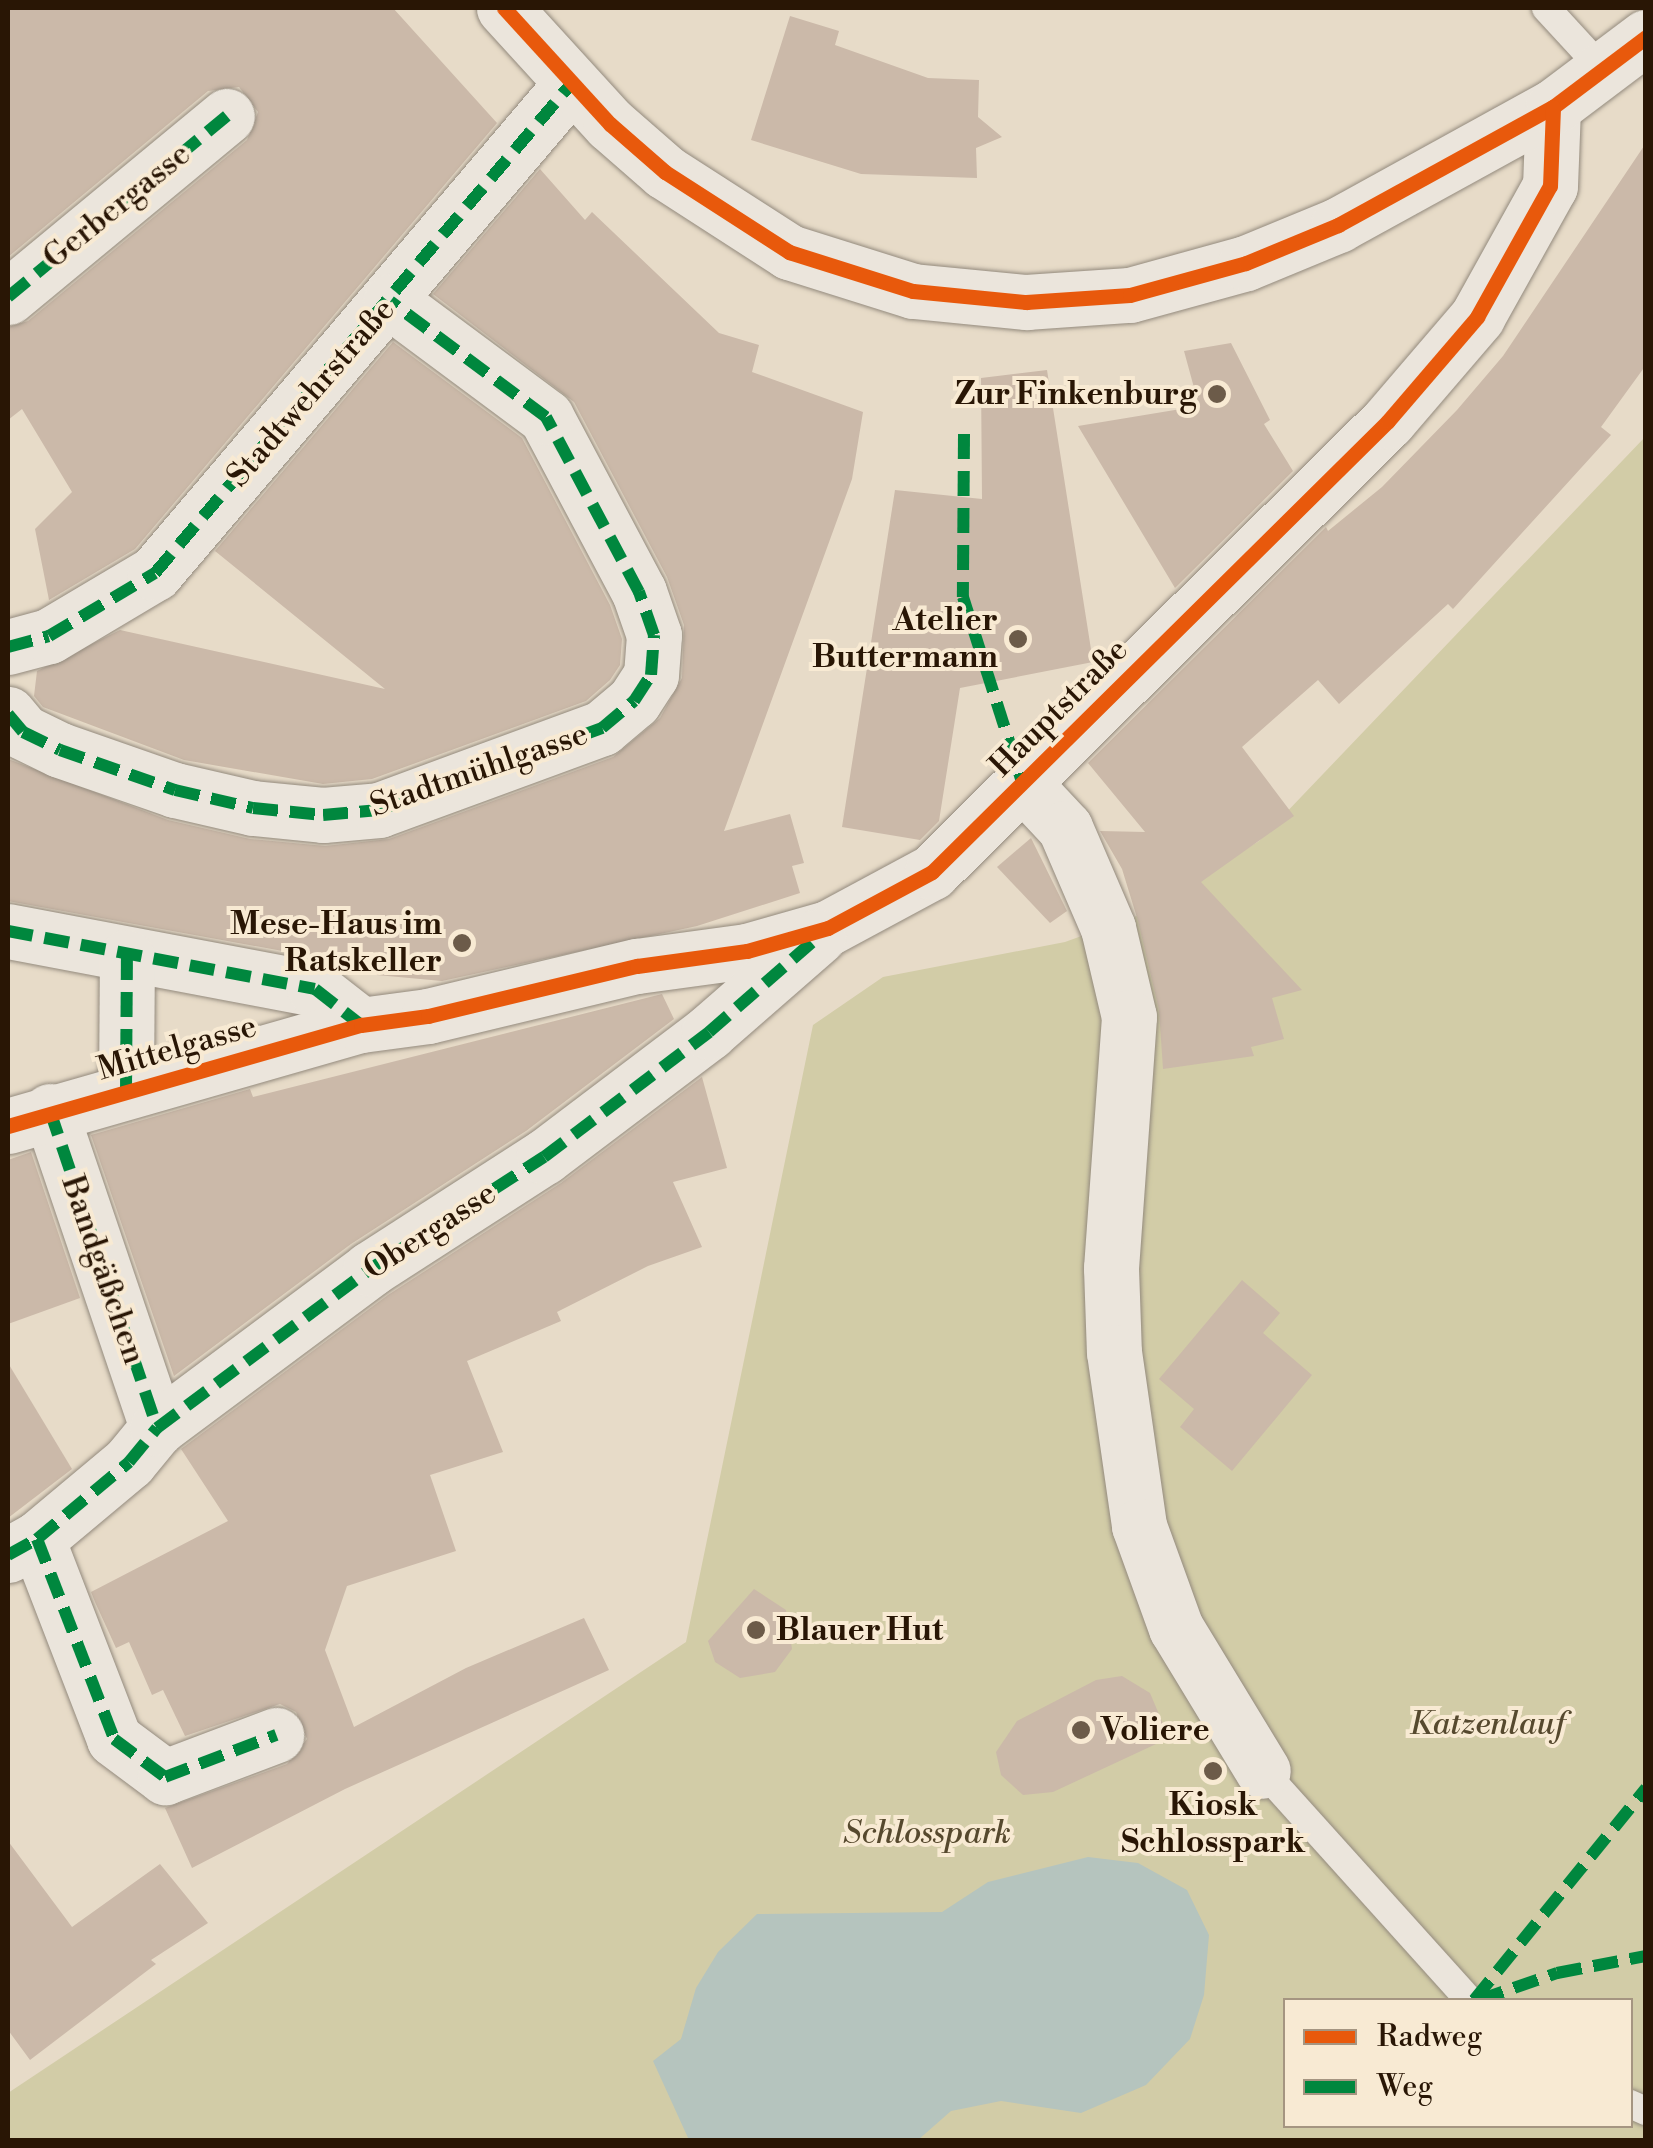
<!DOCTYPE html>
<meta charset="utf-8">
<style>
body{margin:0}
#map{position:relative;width:1653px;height:2148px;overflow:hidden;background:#e7dbc8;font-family:"Libre Bodoni",serif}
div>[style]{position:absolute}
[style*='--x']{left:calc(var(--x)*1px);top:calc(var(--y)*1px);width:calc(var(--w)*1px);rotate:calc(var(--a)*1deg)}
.green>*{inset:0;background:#d2cca7}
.water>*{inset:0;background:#b5c4be}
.building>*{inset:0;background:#cbb9a9}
.roads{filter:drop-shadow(0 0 2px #938a7d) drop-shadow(0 0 2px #938a7d)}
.service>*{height:28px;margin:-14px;padding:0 14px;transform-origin:14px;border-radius:14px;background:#ebe5dc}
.minor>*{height:55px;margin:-27.5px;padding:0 27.5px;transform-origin:27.5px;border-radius:27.5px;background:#ebe5dc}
.secondary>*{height:55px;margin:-27.5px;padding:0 27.5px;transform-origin:27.5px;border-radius:27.5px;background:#ebe5dc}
.quiet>*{height:12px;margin-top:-6px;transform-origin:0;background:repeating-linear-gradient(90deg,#00873e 0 25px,transparent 0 37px)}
.cycleway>*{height:15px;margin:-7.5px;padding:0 7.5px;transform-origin:7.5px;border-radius:7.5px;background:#e8590c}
.dots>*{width:28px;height:28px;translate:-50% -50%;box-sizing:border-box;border:5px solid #f8ead3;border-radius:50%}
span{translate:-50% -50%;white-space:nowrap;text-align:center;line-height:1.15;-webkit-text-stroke:8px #f8ead3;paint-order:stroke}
.street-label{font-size:32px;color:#291605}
.poi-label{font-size:32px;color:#291605;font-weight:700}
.right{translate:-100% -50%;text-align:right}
.left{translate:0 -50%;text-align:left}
.park-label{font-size:32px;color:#56492e;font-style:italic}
.frame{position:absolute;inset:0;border:10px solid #291605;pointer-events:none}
.legend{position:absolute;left:1283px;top:1998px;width:350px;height:130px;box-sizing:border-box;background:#f8ead3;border:2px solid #a59581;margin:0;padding:12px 18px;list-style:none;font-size:30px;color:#291605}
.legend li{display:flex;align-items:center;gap:20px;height:50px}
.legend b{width:50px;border:2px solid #a59581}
</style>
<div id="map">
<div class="green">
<i style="clip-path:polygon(evenodd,1645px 437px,1645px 2140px,8px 2140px,8px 2093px,686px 1642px,813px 1025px,883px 977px,1065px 942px,1142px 914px,1259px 841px,1645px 437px,1286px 2000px,1630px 2000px,1630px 2126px,1286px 2126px,1286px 2000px)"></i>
</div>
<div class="water">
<i style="clip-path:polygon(1088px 1857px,1138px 1863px,1187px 1890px,1209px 1935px,1204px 1995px,1190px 2039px,1146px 2085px,1081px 2113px,1001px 2101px,951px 2111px,918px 2140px,689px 2140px,653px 2061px,681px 2039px,696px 1988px,718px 1952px,757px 1914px,942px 1912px,988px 1882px)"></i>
</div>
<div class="building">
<i style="clip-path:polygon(8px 8px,393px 8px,497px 123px,135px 549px,49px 600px,35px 529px,72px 492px,22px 409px,8px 420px,8px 327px,28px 321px,247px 140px,258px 112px,239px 87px,208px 91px,8px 257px)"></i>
<i style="clip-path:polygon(790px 16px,839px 31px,835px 45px,928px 78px,979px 80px,978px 117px,1002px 137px,976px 148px,977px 178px,861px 174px,751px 140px)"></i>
<i style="clip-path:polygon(1646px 143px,1646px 365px,1601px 427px,1611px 435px,1453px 609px,1448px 604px,1339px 704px,1318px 680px,1242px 747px,1294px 816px,1201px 882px,1302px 990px,1272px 998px,1284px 1039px,1251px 1047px,1254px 1056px,1163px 1069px,1159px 1010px,1138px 921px,1122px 869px,1100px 831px,1145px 832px,1088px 763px,1326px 527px,1328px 531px,1382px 487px,1457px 410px,1503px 356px)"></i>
<i style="clip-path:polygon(540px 169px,585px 220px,592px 212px,719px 333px,759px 345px,752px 372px,863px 412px,852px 479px,724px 831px,790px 814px,804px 863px,792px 866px,800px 893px,697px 926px,442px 981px,344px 972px,321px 958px,8px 901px,8px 759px,168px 820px,250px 839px,325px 846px,389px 839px,613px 757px,660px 718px,682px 678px,684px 625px,667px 577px,574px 402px,433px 294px)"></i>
<i style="clip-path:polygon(393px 342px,522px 438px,610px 605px,622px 639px,620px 665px,610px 680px,586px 701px,372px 779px,323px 784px,184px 760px,43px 707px,34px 696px,37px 671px,120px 630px,385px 689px,215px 551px)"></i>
<i style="clip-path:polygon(1231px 343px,1270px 420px,1264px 424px,1293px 471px,1175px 588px,1078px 426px,1199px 406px,1184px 351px)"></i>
<i style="clip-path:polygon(1047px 370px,1093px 662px,960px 688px,939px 821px,920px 840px,842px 827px,895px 490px,982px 499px,981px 378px)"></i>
<i style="clip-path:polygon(1031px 838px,1067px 911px,1050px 923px,997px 867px)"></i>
<i style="clip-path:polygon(662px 994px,674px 1019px,526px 1131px,351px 1244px,174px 1376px,91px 1135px,250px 1089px,253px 1097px)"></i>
<i style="clip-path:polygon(702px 1077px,727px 1168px,673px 1182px,702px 1247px,648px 1266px,557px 1312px,561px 1321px,467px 1361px,503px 1452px,430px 1475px,456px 1551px,347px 1586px,325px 1650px,354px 1727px,466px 1668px,584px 1618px,609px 1670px,345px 1789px,192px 1868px,165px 1808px,287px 1764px,307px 1739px,296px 1712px,280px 1704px,185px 1736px,163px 1690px,152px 1695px,129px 1642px,116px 1648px,95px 1602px,91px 1592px,228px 1521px,181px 1449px,388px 1295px,561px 1183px)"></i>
<i style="clip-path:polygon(31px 1152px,80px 1298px,8px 1324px,8px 1160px)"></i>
<i style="clip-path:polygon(1242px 1280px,1280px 1313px,1263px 1333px,1312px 1375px,1232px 1471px,1180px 1427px,1194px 1409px,1159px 1379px)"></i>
<i style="clip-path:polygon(8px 1363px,72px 1469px,8px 1518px)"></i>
<i style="clip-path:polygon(754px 1589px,786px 1610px,792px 1649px,775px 1672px,740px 1678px,715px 1662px,708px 1641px)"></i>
<i style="clip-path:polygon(1122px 1676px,1150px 1693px,1169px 1738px,1053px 1792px,1023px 1795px,1001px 1775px,996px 1752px,1017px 1721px,1096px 1680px)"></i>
<i style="clip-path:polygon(8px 1841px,72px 1927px,160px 1864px,208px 1923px,151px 1960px,156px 1964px,30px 2060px,8px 2030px)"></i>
</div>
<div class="roads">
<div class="service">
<i style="--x:1546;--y:8;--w:84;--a:47.4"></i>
<i style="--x:1263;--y:1771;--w:308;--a:48"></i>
<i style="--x:1630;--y:2104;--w:17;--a:24"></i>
</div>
<div class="minor">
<i style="--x:8;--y:297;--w:284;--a:-39.6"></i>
<i style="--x:8;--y:647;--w:42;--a:-15"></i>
<i style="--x:49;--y:636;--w:123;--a:-30.7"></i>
<i style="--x:155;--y:573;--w:642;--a:-49.61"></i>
<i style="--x:8;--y:714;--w:23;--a:50"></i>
<i style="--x:23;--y:732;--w:41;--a:25.9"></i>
<i style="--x:60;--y:750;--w:122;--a:19.2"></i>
<i style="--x:175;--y:790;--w:80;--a:13"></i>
<i style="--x:253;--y:808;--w:70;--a:5.7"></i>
<i style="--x:323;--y:815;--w:56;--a:-5.1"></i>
<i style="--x:379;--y:810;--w:238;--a:-20.2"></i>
<i style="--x:602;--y:728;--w:42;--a:-40.2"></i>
<i style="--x:634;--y:701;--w:31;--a:-57"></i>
<i style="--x:651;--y:675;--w:40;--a:-85.7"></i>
<i style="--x:654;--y:635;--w:46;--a:-109.2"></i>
<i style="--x:639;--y:592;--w:198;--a:-118"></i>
<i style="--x:546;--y:417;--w:194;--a:-143.4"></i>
<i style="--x:1022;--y:782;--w:63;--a:46.9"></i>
<i style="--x:1065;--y:828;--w:109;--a:66.7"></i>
<i style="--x:1108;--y:928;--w:91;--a:76.7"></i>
<i style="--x:1129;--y:1017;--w:252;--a:94.1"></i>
<i style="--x:1111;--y:1268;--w:84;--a:88"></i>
<i style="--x:1114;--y:1352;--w:176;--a:81.8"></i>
<i style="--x:1139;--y:1526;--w:109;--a:70.1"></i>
<i style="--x:1176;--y:1628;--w:167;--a:58.7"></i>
<i style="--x:8;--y:931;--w:312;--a:10.7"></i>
<i style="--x:315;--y:989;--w:58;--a:38"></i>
<i style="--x:126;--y:1091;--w:134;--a:-89.6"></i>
<i style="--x:50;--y:1111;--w:335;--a:71.3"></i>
<i style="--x:8;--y:1126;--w:367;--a:-16"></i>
<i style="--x:361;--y:1025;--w:68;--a:-7.7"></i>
<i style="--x:428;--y:1016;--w:215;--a:-13.5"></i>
<i style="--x:637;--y:966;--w:111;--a:-7.8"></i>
<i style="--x:747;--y:951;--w:84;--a:-15.9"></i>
<i style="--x:828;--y:928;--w:118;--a:-28.3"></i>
<i style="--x:932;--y:872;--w:641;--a:-44.68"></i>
<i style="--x:1388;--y:421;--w:137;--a:-49.4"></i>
<i style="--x:1477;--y:317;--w:150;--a:-60.9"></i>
<i style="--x:1550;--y:186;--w:79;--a:-87.8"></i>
<i style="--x:37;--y:1539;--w:214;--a:68.9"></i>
<i style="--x:114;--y:1739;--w:64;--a:36.7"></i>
<i style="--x:165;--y:1777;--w:119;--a:-20.7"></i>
<i style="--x:8;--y:1555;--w:33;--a:-29"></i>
<i style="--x:37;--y:1539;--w:120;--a:-39.9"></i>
<i style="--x:129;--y:1462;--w:44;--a:-50.5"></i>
<i style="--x:157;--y:1428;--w:266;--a:-36.7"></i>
<i style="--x:370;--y:1269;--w:207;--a:-32.8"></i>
<i style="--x:544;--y:1157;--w:207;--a:-37.1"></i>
<i style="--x:709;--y:1032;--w:145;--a:-41.1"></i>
</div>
<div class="secondary">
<i style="--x:504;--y:8;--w:157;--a:47.6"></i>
<i style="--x:610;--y:124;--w:73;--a:41.1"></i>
<i style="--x:665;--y:172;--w:148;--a:32.8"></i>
<i style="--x:789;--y:252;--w:130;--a:17.5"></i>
<i style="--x:913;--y:291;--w:114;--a:5.6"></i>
<i style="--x:1026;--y:302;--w:104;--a:-3.9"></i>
<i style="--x:1130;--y:295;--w:120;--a:-15.4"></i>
<i style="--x:1246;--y:263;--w:100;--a:-22.4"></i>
<i style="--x:1338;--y:225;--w:245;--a:-28.8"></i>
<i style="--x:1553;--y:107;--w:116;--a:-37"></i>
</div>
</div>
<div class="quiet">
<i style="--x:8;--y:297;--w:284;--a:-39.6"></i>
<i style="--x:964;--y:434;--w:163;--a:90.4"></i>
<i style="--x:963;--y:597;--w:194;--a:72.3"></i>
<i style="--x:8;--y:647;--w:42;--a:-15"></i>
<i style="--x:49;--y:636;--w:123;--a:-30.7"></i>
<i style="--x:155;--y:573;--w:642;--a:-49.61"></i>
<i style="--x:8;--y:714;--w:23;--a:50"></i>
<i style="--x:23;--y:732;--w:41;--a:25.9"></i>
<i style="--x:60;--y:750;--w:122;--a:19.2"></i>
<i style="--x:175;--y:790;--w:80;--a:13"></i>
<i style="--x:253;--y:808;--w:70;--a:5.7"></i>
<i style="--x:323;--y:815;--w:56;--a:-5.1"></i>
<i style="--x:379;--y:810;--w:238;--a:-20.2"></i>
<i style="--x:602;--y:728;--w:42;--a:-40.2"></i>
<i style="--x:634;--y:701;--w:31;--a:-57"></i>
<i style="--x:651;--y:675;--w:40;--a:-85.7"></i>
<i style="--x:654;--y:635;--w:46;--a:-109.2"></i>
<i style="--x:639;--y:592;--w:198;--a:-118"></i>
<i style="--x:546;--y:417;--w:194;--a:-143.4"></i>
<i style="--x:8;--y:931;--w:312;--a:10.7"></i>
<i style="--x:315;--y:989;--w:58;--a:38"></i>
<i style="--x:126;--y:1091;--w:134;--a:-89.6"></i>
<i style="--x:50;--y:1111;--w:335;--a:71.3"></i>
<i style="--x:37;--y:1539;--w:214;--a:68.9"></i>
<i style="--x:114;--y:1739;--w:64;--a:36.7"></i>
<i style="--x:165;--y:1777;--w:119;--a:-20.7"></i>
<i style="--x:8;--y:1555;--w:33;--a:-29"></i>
<i style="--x:37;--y:1539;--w:120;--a:-39.9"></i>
<i style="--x:129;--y:1462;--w:44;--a:-50.5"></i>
<i style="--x:157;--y:1428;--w:266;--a:-36.7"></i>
<i style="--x:370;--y:1269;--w:207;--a:-32.8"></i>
<i style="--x:544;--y:1157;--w:207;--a:-37.1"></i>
<i style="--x:709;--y:1032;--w:147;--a:-41.1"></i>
<i style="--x:1474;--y:2000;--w:273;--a:-50.9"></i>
<i style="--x:1479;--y:2000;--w:83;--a:-19.1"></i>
<i style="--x:1557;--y:1973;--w:91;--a:-10.8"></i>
</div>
<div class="cycleway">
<i style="--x:504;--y:8;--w:157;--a:47.6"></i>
<i style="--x:610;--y:124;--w:73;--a:41.1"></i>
<i style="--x:665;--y:172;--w:148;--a:32.8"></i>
<i style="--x:789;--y:252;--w:130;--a:17.5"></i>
<i style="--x:913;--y:291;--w:114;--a:5.6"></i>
<i style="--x:1026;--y:302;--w:104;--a:-3.9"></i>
<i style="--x:1130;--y:295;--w:120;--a:-15.4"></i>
<i style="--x:1246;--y:263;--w:100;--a:-22.4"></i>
<i style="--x:1338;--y:225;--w:245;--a:-28.8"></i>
<i style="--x:1553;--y:107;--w:116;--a:-37"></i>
<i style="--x:8;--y:1126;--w:367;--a:-16"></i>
<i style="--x:361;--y:1025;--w:68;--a:-7.7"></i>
<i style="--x:428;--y:1016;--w:215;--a:-13.5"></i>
<i style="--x:637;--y:966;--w:111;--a:-7.8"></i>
<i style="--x:747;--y:951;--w:84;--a:-15.9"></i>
<i style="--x:828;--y:928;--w:118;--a:-28.3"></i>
<i style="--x:932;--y:872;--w:641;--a:-44.68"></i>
<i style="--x:1388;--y:421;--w:137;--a:-49.4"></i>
<i style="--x:1477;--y:317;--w:150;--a:-60.9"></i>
<i style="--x:1550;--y:186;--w:79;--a:-87.8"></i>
</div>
<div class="dots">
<i style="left:1217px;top:394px;background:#6c5b49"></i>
<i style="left:1018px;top:639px;background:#6c5b49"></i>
<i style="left:462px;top:943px;background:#6c5b49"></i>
<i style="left:756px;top:1630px;background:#6c5b49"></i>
<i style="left:1081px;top:1730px;background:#6c5b49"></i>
<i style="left:1213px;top:1771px;background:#6c5b49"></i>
</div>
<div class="street-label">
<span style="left:117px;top:206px;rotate:-39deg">Gerbergasse</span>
<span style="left:311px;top:393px;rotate:-49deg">Stadtwehrstraße</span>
<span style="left:1059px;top:708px;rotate:-45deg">Hauptstraße</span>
<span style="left:479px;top:770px;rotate:-19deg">Stadtmühlgasse</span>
<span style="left:177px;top:1048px;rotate:-16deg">Mittelgasse</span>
<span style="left:430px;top:1231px;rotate:-33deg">Obergasse</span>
<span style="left:103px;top:1270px;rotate:71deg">Bandgäßchen</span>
</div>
<div class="poi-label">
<span class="right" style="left:1197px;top:394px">Zur Finkenburg</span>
<span class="right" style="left:998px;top:639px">Atelier<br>Buttermann</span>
<span class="right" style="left:442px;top:943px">Mese-Haus im<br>Ratskeller</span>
<span class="left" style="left:776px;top:1630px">Blauer Hut</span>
<span class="left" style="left:1101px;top:1730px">Voliere</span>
<span style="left:1213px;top:1824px">Kiosk<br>Schlosspark</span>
</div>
<div class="park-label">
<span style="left:1487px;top:1724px">Katzenlauf</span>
<span style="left:927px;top:1833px">Schlosspark</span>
</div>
<div class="frame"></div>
<ul class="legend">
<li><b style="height:12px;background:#e8590c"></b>Radweg</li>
<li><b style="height:12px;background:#00873e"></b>Weg</li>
</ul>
</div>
